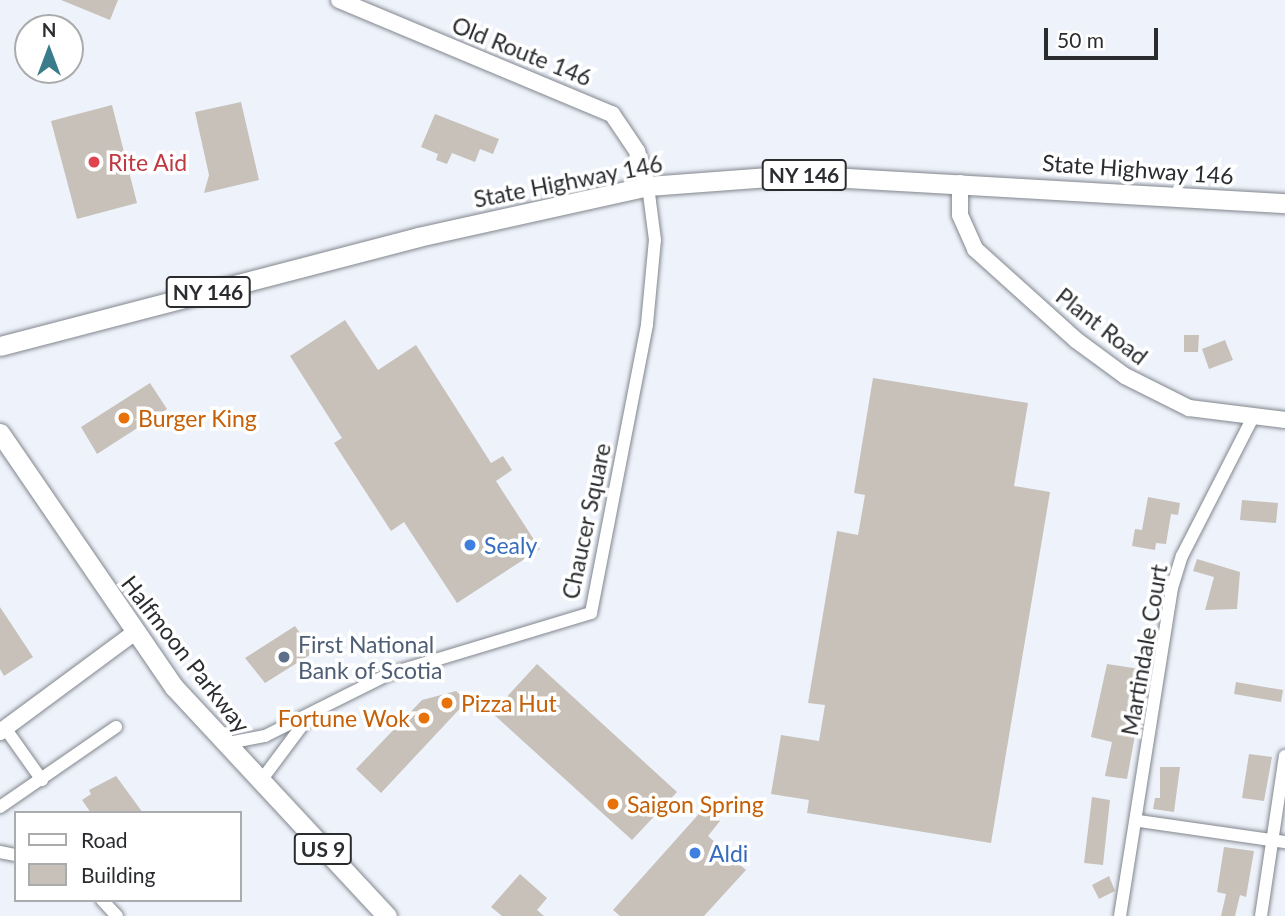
<!DOCTYPE html>
<style>
body{margin:0}
#map{position:relative;width:1285px;height:916px;overflow:hidden;background:#eef3fb;font-family:Lato,sans-serif}
div>[style]{position:absolute}
[style*='--x']{left:calc(var(--x)*1px);top:calc(var(--y)*1px);width:calc(var(--w)*1px);rotate:calc(var(--a)*1deg)}
.building>*{inset:0;background:#c7c1ba}
.roads{filter:drop-shadow(0 0 2px #82868d) drop-shadow(0 0 2px #82868d)}
.minor>*{height:12px;margin:-6px;padding:0 6px;transform-origin:6px;border-radius:6px;background:#fff}
.tertiary>*{height:16px;margin:-8px;padding:0 8px;transform-origin:8px;border-radius:8px;background:#fff}
.primary>*{height:19px;margin:-9.5px;padding:0 9.5px;transform-origin:9.5px;border-radius:9.5px;background:#fff}
.dots>*{width:19px;height:19px;translate:-50% -50%;box-sizing:border-box;border:4px solid #fff;border-radius:50%}
span{translate:-50% -50%;white-space:nowrap;text-align:center;line-height:1.15;-webkit-text-stroke:7px #fff;paint-order:stroke}
.shield-label span{padding:2px 5px;background:#fff;border:2px solid;border-radius:5px;-webkit-text-stroke-width:0}
.shield-label{font-size:21px;color:#2a2c2f;font-weight:700}
.street-label{font-size:23px;color:#2a2c2f}
.health-label{font-size:23px;color:#be3a42}
.left{translate:0 -50%;text-align:left}
.food-label{font-size:23px;color:#c56008}
.right{translate:-100% -50%;text-align:right}
.shop-label{font-size:23px;color:#366cbe}
.service-label{font-size:23px;color:#4e5e75}
.legend{position:absolute;left:14px;top:811px;width:228px;height:91px;box-sizing:border-box;background:#fff;border:2px solid #aaabac;margin:0;padding:9px 12px;list-style:none;font-size:21px;color:#2a2c2f}
.legend li{display:flex;align-items:center;gap:14px;height:35px}
.legend b{width:35px;border:2px solid #aaabac}
.north{position:absolute;left:14px;top:14px;width:70px;height:70px;box-sizing:border-box;background:#fff;border:2px solid #aaabac;border-radius:50%;rotate:0deg;font-size:19px;font-weight:700;line-height:28px;text-align:center;color:#2a2c2f}
.north::after{content:'';display:block;margin:auto;width:24px;height:32px;background:#397c8c;clip-path:polygon(50% 0,100% 100%,50% 72%,0 100%)}
.scale{position:absolute;left:1044px;top:28px;width:114px;height:32px;box-sizing:border-box;border:4px solid #2a2c2f;border-top:0;padding-left:9px;font-size:21px;line-height:24px;white-space:nowrap;color:#2a2c2f;-webkit-text-stroke:5px #fff;paint-order:stroke}
</style>
<div id="map">
<div class="building">
<i style="clip-path:polygon(61px 0,118px 0,110px 20px)"></i>
<i style="clip-path:polygon(241px 102px,259px 180px,204px 193px,209px 175px,195px 112px)"></i>
<i style="clip-path:polygon(112px 105px,137px 203px,77px 219px,51px 121px)"></i>
<i style="clip-path:polygon(435px 114px,499px 139px,493px 154px,480px 149px,475px 162px,452px 153px,447px 164px,436px 160px,438px 154px,421px 147px)"></i>
<i style="clip-path:polygon(345px 320px,378px 370px,416px 345px,491px 463px,503px 456px,512px 470px,496px 481px,540px 549px,457px 603px,404px 522px,391px 531px,334px 443px,342px 438px,290px 356px)"></i>
<i style="clip-path:polygon(1184px 335px,1199px 335px,1198px 352px,1184px 352px)"></i>
<i style="clip-path:polygon(1225px 340px,1233px 360px,1209px 369px,1202px 349px)"></i>
<i style="clip-path:polygon(873px 378px,1028px 403px,1014px 486px,1050px 492px,991px 843px,807px 813px,809px 800px,771px 794px,781px 735px,819px 741px,825px 705px,808px 703px,837px 531px,858px 535px,865px 495px,854px 493px)"></i>
<i style="clip-path:polygon(150px 383px,167px 409px,97px 454px,81px 427px)"></i>
<i style="clip-path:polygon(1148px 497px,1180px 503px,1178px 515px,1171px 514px,1166px 544px,1156px 543px,1155px 550px,1132px 546px,1135px 529px,1142px 530px)"></i>
<i style="clip-path:polygon(1242px 500px,1278px 503px,1276px 523px,1240px 520px)"></i>
<i style="clip-path:polygon(1197px 559px,1240px 572px,1237px 609px,1205px 610px,1214px 577px,1193px 571px)"></i>
<i style="clip-path:polygon(0 607px,33px 657px,4px 676px,0 669px)"></i>
<i style="clip-path:polygon(295px 626px,305px 640px,311px 636px,321px 648px,265px 683px,245px 658px)"></i>
<i style="clip-path:polygon(537px 664px,677px 792px,632px 840px,492px 713px)"></i>
<i style="clip-path:polygon(1107px 664px,1147px 670px,1127px 779px,1105px 776px,1112px 742px,1091px 737px)"></i>
<i style="clip-path:polygon(1236px 682px,1283px 690px,1281px 702px,1234px 694px)"></i>
<i style="clip-path:polygon(456px 691px,467px 701px,381px 793px,356px 769px,422px 700px)"></i>
<i style="clip-path:polygon(1249px 754px,1272px 757px,1264px 801px,1242px 798px)"></i>
<i style="clip-path:polygon(1160px 767px,1180px 767px,1174px 812px,1153px 809px,1155px 798px,1160px 798px)"></i>
<i style="clip-path:polygon(116px 776px,143px 813px,91px 813px,82px 800px,91px 794px,89px 790px)"></i>
<i style="clip-path:polygon(1092px 797px,1110px 800px,1103px 865px,1084px 863px)"></i>
<i style="clip-path:polygon(705px 807px,720px 821px,708px 836px,746px 870px,704px 916px,620px 916px,613px 910px)"></i>
<i style="clip-path:polygon(1224px 847px,1254px 851px,1246px 897px,1240px 895px,1235px 916px,1221px 916px,1226px 894px,1217px 892px)"></i>
<i style="clip-path:polygon(520px 874px,547px 898px,537px 910px,544px 916px,502px 916px,491px 907px)"></i>
<i style="clip-path:polygon(1109px 876px,1115px 891px,1099px 899px,1092px 885px)"></i>
</div>
<div class="roads">
<div class="minor">
<i style="--x:5;--y:728;--w:64;--a:54.6"></i>
<i style="--x:223;--y:744;--w:43;--a:-10.8"></i>
<i style="--x:265;--y:736;--w:139;--a:-26.6"></i>
<i style="--x:389;--y:674;--w:211;--a:-16.8"></i>
<i style="--x:591;--y:613;--w:294;--a:-79"></i>
<i style="--x:647;--y:324;--w:84;--a:-84.6"></i>
<i style="--x:655;--y:240;--w:54;--a:-97.4"></i>
<i style="--x:260;--y:782;--w:79;--a:-53.3"></i>
<i style="--x:0;--y:807;--w:141;--a:-34.6"></i>
<i style="--x:1139;--y:821;--w:148;--a:8.2"></i>
<i style="--x:0;--y:852;--w:16;--a:11"></i>
<i style="--x:102;--y:900;--w:22;--a:47"></i>
<i style="--x:1120;--y:916;--w:332;--a:-81"></i>
<i style="--x:1172;--y:588;--w:34;--a:-73"></i>
<i style="--x:1182;--y:556;--w:154;--a:-62.9"></i>
<i style="--x:1261;--y:916;--w:162;--a:-81.5"></i>
</div>
<div class="tertiary">
<i style="--x:339;--y:0;--w:296;--a:22.7"></i>
<i style="--x:612;--y:114;--w:45;--a:56"></i>
<i style="--x:637;--y:151;--w:37;--a:73"></i>
<i style="--x:960;--y:183;--w:32;--a:90"></i>
<i style="--x:960;--y:215;--w:37;--a:66"></i>
<i style="--x:975;--y:249;--w:136;--a:42"></i>
<i style="--x:1076;--y:340;--w:61;--a:36.3"></i>
<i style="--x:1125;--y:376;--w:72;--a:26.6"></i>
<i style="--x:1189;--y:408;--w:97;--a:7.1"></i>
<i style="--x:0;--y:732;--w:168;--a:-36.5"></i>
</div>
<div class="primary">
<i style="--x:0;--y:346;--w:432;--a:-14.6"></i>
<i style="--x:418;--y:237;--w:236;--a:-12.5"></i>
<i style="--x:648;--y:186;--w:148;--a:-4.3"></i>
<i style="--x:796;--y:175;--w:490;--a:3.3"></i>
<i style="--x:0;--y:433;--w:308;--a:55.6"></i>
<i style="--x:174;--y:687;--w:313;--a:47.1"></i>
</div>
</div>
<div class="dots">
<i style="left:94px;top:162px;background:#e0444e"></i>
<i style="left:124px;top:418px;background:#e8710a"></i>
<i style="left:470px;top:545px;background:#3f7fe0"></i>
<i style="left:284px;top:657px;background:#5c6f8a"></i>
<i style="left:447px;top:703px;background:#e8710a"></i>
<i style="left:424px;top:718px;background:#e8710a"></i>
<i style="left:613px;top:804px;background:#e8710a"></i>
<i style="left:695px;top:853px;background:#3f7fe0"></i>
</div>
<div class="shield-label">
<span style="left:804px;top:175px">NY 146</span>
<span style="left:208px;top:292px">NY 146</span>
<span style="left:323px;top:849px">US 9</span>
</div>
<div class="street-label">
<span style="left:522px;top:51px;rotate:22deg">Old Route 146</span>
<span style="left:1138px;top:169px;rotate:4deg">State Highway 146</span>
<span style="left:568px;top:181px;rotate:-11deg">State Highway 146</span>
<span style="left:1102px;top:326px;rotate:38deg">Plant Road</span>
<span style="left:586px;top:521px;rotate:-78deg">Chaucer Square</span>
<span style="left:1144px;top:650px;rotate:-80deg">Martindale Court</span>
<span style="left:186px;top:654px;rotate:52deg">Halfmoon Parkway</span>
</div>
<div class="health-label">
<span class="left" style="left:108px;top:162px">Rite Aid</span>
</div>
<div class="food-label">
<span class="left" style="left:138px;top:418px">Burger King</span>
<span class="left" style="left:461px;top:703px">Pizza Hut</span>
<span class="right" style="left:410px;top:718px">Fortune Wok</span>
<span class="left" style="left:627px;top:804px">Saigon Spring</span>
</div>
<div class="shop-label">
<span class="left" style="left:484px;top:545px">Sealy</span>
<span class="left" style="left:709px;top:853px">Aldi</span>
</div>
<div class="service-label">
<span class="left" style="left:298px;top:657px">First National<br>Bank of Scotia</span>
</div>
<ul class="legend">
<li><b style="height:9px;background:#fff"></b>Road</li>
<li><b style="height:19px;background:#c7c1ba"></b>Building</li>
</ul>
<div class="north">N</div>
<div class="scale">50 m</div>
</div>
